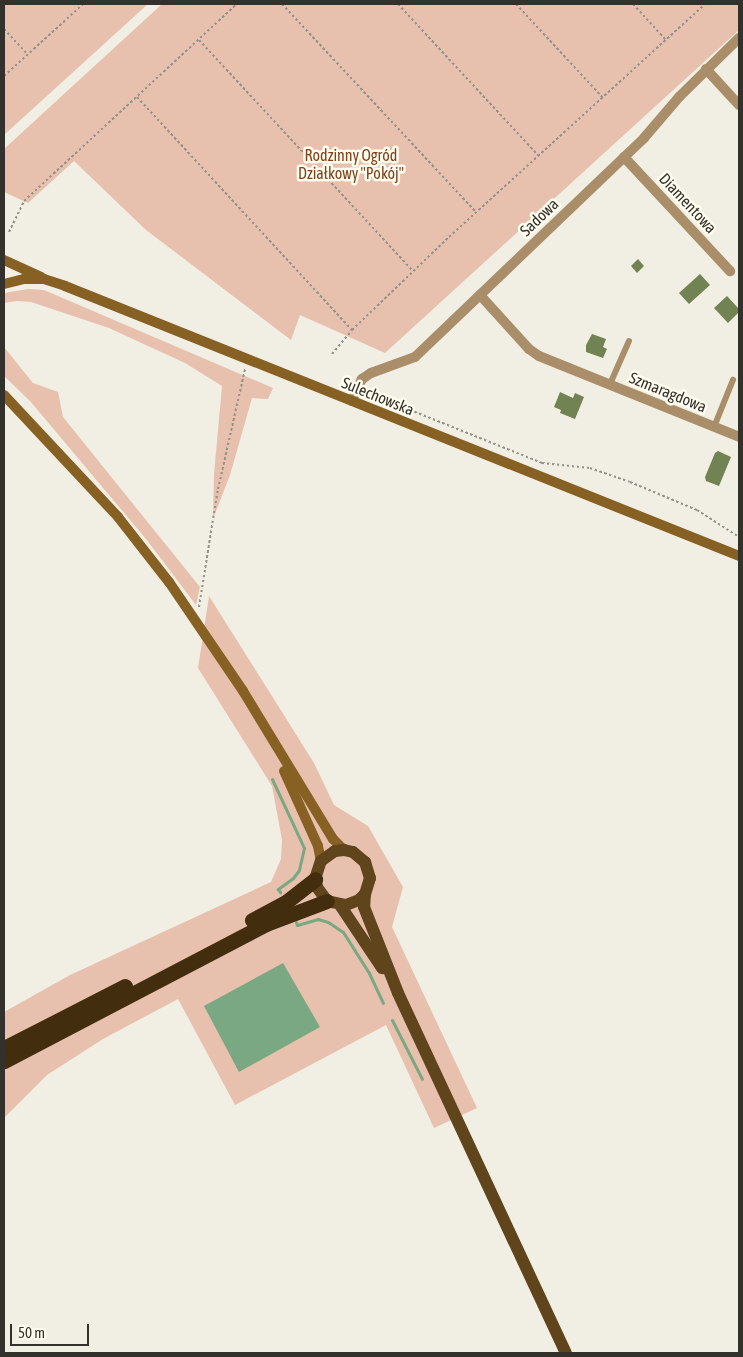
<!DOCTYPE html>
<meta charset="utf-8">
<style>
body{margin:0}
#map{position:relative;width:743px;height:1357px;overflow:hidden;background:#f1efe3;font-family:"Asap Condensed",sans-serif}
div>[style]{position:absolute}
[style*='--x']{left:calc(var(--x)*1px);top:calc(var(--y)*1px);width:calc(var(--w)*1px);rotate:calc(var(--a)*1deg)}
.green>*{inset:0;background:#e7c1ad}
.water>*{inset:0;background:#7aa883}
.stream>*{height:3px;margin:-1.5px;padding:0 1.5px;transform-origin:1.5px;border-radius:1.5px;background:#7aa883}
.building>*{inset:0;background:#718352}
.path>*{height:2px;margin-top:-1px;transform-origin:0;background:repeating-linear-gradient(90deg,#939189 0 2.5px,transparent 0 5px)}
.lane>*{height:6px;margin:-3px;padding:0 3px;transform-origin:3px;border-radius:3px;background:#aa8e6a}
.street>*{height:10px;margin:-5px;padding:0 5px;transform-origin:5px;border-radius:5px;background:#aa8e6a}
.secondary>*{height:10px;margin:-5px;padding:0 5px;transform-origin:5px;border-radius:5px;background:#876024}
.primary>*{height:12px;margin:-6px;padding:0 6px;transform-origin:6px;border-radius:6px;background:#60441c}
.highway>*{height:15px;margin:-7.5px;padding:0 7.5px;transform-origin:7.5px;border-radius:7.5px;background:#422d0f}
span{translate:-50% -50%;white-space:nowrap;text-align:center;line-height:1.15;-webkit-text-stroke:5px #fefdf0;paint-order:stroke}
.park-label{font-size:16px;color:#814019}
.street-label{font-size:16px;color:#32312c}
.frame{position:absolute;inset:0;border:5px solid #32312c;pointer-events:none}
.scale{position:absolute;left:10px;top:1324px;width:79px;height:22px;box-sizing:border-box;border:2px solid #32312c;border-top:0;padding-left:6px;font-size:15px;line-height:18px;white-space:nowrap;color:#32312c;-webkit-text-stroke:4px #fefdf0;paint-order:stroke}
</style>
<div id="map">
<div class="green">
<i style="clip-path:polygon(4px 4px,148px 4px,4px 135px)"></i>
<i style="clip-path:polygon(162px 4px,739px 4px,739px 30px,385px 353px,300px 315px,291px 340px,146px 230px,74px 161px,28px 203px,4px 192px,4px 149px)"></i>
<i style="clip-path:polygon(28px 289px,44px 290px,273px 388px,268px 399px,252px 398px,230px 475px,213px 519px,214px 474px,222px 386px,185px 363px,109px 328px,31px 302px,17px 301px,4px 303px,4px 293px)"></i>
<i style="clip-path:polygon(4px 347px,33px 383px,58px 392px,63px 417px,200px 587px,196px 605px,146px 539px,30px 401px,4px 376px)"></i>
<i style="clip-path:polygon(209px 596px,314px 763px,334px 805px,368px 826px,403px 887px,392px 927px,477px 1108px,434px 1128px,386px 1025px,235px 1105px,178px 999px,103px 1039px,47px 1075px,4px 1118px,4px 1012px,70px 975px,271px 882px,281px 859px,282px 840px,272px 786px,198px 668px)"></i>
</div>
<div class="water">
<i style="clip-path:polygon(283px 963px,320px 1027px,239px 1072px,204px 1006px)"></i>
</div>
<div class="stream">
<i style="--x:272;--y:779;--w:76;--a:65.1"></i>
<i style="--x:304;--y:848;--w:23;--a:103"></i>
<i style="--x:299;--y:870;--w:10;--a:127"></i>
<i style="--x:293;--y:878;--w:19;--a:144"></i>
<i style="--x:278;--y:889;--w:4;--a:56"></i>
<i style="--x:296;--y:922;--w:3;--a:72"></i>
<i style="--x:297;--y:925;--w:22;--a:-16"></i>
<i style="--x:318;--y:919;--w:10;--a:17"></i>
<i style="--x:328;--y:922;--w:18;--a:34"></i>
<i style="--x:343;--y:932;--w:49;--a:57.6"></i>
<i style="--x:369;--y:973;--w:33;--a:65"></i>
<i style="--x:392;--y:1020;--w:66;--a:63"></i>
</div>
<div class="building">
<i style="clip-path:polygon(638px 259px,644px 266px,637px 273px,631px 266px)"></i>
<i style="clip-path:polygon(700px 274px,710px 285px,689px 304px,679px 293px)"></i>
<i style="clip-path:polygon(727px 296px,739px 309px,739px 312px,728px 323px,714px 308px)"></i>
<i style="clip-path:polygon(592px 334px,606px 339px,603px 347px,607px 349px,603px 358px,586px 352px,586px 345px)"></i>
<i style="clip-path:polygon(560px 392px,573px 398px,575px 393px,584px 397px,575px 419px,560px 413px,561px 410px,554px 407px)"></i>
<i style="clip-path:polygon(718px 451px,731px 457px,719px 486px,706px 481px,705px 477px,715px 453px)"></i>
</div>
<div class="path">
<i style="--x:282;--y:4;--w:284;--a:47"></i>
<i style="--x:398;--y:4;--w:206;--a:47.2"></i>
<i style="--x:516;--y:4;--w:127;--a:47.2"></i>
<i style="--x:633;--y:4;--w:49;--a:47.5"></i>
<i style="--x:4;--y:29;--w:34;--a:47"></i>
<i style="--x:199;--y:40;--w:315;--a:47.2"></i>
<i style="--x:4;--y:76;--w:107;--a:-42.3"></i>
<i style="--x:137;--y:97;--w:317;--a:47.3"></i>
<i style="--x:9;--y:232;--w:34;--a:-64"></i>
<i style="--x:24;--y:201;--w:290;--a:-42.8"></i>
<i style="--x:332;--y:354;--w:31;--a:-50"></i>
<i style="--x:352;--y:330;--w:134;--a:-43.8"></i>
<i style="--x:449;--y:237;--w:346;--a:-42.3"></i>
<i style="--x:368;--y:393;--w:188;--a:21.9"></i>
<i style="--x:542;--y:463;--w:48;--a:5.9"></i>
<i style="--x:590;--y:468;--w:42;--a:19.3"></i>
<i style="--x:630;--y:482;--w:73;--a:22.7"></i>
<i style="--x:697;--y:510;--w:50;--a:32.7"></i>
<i style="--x:199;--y:607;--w:120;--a:-80.9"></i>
<i style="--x:218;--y:489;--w:123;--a:-77.3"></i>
</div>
<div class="lane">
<i style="--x:610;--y:384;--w:47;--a:-66.2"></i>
<i style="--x:714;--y:427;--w:51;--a:-68"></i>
</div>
<div class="street">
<i style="--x:706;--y:69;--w:49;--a:47.5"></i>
<i style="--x:624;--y:157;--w:156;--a:47.1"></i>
<i style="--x:480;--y:295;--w:73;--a:47.8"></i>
<i style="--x:529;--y:349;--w:12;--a:35"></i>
<i style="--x:539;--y:356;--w:216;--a:22"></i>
<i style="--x:352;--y:401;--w:24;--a:-66"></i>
<i style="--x:362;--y:379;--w:11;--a:-34"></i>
<i style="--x:371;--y:373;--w:47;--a:-20"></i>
<i style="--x:415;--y:357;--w:317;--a:-43.7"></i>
<i style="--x:644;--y:138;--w:54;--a:-49.5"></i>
<i style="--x:679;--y:97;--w:84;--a:-44.5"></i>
</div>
<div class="secondary">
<i style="--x:4;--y:260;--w:41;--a:24.7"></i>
<i style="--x:4;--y:284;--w:21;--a:-14"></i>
<i style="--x:24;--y:279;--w:20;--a:0"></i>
<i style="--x:44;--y:279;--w:22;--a:18"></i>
<i style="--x:65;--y:286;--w:726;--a:21.83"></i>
<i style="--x:4;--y:395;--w:167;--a:46.9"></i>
<i style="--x:118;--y:517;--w:83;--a:51.9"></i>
<i style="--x:169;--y:582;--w:132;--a:55.8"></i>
<i style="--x:243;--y:691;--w:173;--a:58.7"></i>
<i style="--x:333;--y:839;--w:16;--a:45"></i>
<i style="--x:284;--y:771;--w:82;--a:65.6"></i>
<i style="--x:318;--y:846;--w:15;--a:79"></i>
</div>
<div class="primary">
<i style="--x:365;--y:894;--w:8;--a:135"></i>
<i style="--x:359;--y:900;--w:14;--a:159"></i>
<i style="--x:346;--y:905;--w:19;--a:-168"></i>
<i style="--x:327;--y:901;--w:17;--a:-126"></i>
<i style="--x:317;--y:887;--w:8;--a:-104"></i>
<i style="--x:315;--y:879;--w:19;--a:-72"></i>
<i style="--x:321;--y:861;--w:17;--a:-36"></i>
<i style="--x:335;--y:851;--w:9;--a:-6"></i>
<i style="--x:344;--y:850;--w:9;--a:13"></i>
<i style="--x:353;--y:852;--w:16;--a:40"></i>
<i style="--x:365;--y:862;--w:17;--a:73"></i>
<i style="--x:370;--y:878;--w:17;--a:107"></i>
<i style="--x:365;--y:894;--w:13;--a:94"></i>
<i style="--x:364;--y:907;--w:92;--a:68.4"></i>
<i style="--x:398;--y:993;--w:397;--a:65"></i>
<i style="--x:340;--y:905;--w:76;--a:56.3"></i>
</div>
<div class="highway">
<i style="--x:252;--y:920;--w:38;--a:-28"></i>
<i style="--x:286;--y:902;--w:37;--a:-38"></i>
<i style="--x:4;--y:1048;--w:136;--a:-27.1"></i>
<i style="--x:4;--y:1061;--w:296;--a:-27.6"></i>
<i style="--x:266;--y:924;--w:65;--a:-20.7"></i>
</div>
<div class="park-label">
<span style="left:351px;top:164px">Rodzinny Ogród<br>Działkowy "Pokój"</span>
</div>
<div class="street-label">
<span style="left:688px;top:203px;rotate:47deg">Diamentowa</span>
<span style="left:539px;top:217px;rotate:-44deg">Sadowa</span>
<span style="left:668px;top:392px;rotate:22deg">Szmaragdowa</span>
<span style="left:378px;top:396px;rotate:22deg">Sulechowska</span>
</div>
<div class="frame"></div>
<div class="scale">50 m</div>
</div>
